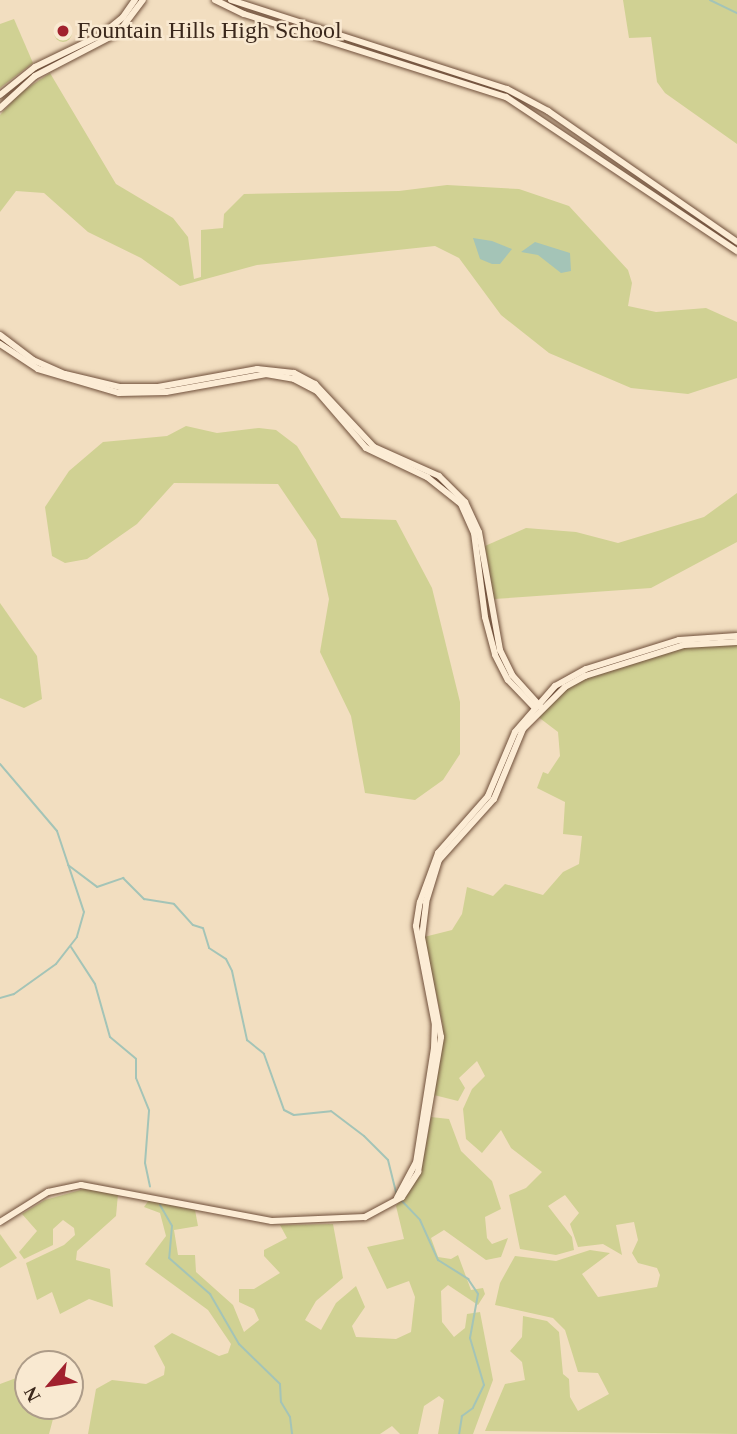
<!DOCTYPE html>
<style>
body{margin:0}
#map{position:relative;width:737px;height:1434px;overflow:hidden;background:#f2dec0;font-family:"Times New Roman",serif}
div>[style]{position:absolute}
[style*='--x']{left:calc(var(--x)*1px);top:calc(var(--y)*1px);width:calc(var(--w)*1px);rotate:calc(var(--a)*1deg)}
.green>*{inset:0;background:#d0d193}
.round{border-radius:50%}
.water>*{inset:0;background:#a4c4b7}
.stream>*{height:2px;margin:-1px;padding:0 1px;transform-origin:1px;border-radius:1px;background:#a4c4b7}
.roads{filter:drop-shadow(0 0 2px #6f4f3a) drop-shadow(0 0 2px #6f4f3a)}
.secondary>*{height:6px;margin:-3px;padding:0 3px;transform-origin:3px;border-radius:3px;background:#fcecd5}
.dots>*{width:19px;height:19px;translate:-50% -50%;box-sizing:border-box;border:4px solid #f9e9d1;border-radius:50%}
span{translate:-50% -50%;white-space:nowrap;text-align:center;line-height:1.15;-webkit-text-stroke:5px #f9e9d1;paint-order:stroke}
.poi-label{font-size:24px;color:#3b281c}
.left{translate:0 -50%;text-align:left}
.north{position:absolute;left:14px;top:1350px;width:70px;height:70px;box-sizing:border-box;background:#f9e9d1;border:2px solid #ad9c89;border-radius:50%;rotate:241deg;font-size:19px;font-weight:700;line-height:28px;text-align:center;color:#3b281c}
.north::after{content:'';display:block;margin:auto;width:24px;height:32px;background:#a1212e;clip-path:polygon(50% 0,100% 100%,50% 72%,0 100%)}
</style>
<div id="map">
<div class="green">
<i style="clip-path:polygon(623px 0,737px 0,737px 144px,665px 93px,657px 82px,651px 37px,629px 38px)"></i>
<i style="clip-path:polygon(14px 19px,33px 63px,0 88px,0 24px)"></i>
<i class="round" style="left:54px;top:24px;width:18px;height:18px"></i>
<i style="clip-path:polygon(50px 73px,116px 184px,173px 218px,188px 237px,194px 279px,201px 277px,201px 230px,223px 228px,224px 214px,244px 194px,399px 191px,447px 185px,519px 189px,569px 206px,628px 270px,632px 283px,628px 306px,656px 312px,706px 308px,737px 322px,737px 378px,688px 394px,631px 388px,549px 353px,501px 315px,459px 258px,435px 246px,257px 265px,180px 286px,141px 258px,88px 232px,44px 193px,16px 191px,0 212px,0 115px,20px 93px)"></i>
<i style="clip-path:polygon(186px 426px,217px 433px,259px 428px,276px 430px,297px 446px,341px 518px,396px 520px,432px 588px,460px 702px,460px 754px,443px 780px,415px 800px,365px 793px,351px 716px,320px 652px,329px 599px,316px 540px,278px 484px,174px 483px,137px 524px,87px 559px,65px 563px,52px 556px,45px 507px,69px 471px,103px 442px,167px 436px)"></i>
<i style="clip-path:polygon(737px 493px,737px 542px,651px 588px,494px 599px,485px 546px,526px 528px,576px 532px,618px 543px,704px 517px)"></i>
<i style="clip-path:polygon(0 603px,37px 656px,42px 699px,24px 708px,0 698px)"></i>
<i style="clip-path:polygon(737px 644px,737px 1434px,485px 1431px,505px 1384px,525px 1380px,522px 1362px,510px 1351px,522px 1337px,523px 1316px,547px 1321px,559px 1332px,563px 1374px,569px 1379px,570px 1397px,578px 1411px,609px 1394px,598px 1373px,578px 1372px,565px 1330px,553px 1318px,495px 1305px,500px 1283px,515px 1256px,556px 1261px,590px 1250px,610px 1253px,582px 1274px,598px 1297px,657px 1287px,660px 1275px,657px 1268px,638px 1263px,632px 1253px,638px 1240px,634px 1222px,616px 1225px,622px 1255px,603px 1244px,578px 1247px,570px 1224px,579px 1213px,565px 1195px,548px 1206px,572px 1237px,574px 1250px,556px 1255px,520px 1249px,509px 1195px,526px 1188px,542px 1172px,511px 1148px,501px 1130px,482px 1153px,466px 1139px,463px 1109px,472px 1089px,485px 1076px,477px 1061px,459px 1078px,465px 1088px,458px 1101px,434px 1095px,443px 1026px,424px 937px,452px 930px,462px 914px,467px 887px,493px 896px,505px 884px,543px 895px,563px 872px,579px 864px,582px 836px,563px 834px,565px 802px,537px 788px,543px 772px,548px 774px,560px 756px,558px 732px,537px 716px,562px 691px,579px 680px,683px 647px)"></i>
<i style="clip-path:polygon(431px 1117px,449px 1119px,461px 1151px,492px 1181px,501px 1209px,485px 1217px,487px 1238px,492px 1244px,508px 1238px,501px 1257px,486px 1260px,444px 1230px,431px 1238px,438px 1257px,451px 1259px,458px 1255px,471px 1290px,483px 1288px,485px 1294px,478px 1305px,448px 1285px,441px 1291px,442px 1322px,454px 1337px,465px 1328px,467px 1314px,480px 1312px,493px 1380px,473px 1434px,438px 1434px,444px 1400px,439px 1396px,424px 1406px,418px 1434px,400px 1434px,392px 1426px,380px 1434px,88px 1434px,96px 1389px,112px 1380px,146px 1384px,164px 1375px,165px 1367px,154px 1346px,172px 1333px,219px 1356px,228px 1353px,231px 1344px,208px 1310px,145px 1264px,166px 1236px,160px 1213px,144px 1207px,149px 1200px,195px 1210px,198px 1226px,174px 1230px,178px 1255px,195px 1255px,196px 1272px,233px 1305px,244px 1332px,259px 1320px,254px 1309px,239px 1302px,239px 1289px,254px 1289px,280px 1273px,264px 1256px,264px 1250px,287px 1238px,280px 1225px,333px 1224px,343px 1278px,316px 1301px,305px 1320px,321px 1330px,336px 1303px,356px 1286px,365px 1307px,352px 1326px,356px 1337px,396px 1339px,411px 1332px,415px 1297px,409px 1281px,387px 1289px,367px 1247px,404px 1239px,396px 1206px,421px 1171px)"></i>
<i style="clip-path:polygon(84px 1189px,118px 1194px,116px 1216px,77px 1251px,76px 1260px,110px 1269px,113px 1307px,89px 1299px,60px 1314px,52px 1292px,37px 1300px,26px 1263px,64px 1245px,75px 1235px,74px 1228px,63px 1220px,53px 1229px,53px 1245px,24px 1259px,19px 1252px,37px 1231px,22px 1214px,45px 1200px)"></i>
<i style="clip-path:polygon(0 1234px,17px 1258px,0 1268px)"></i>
<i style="clip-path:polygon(40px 1360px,45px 1364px,28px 1364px,27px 1406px,53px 1419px,49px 1434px,0 1434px,0 1384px,27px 1374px,28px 1364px)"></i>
</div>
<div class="water">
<i style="clip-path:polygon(473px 238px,492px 241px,512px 249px,500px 264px,492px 264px,480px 259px)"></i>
<i style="clip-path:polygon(535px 242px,570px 253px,571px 271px,561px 273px,538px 255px,521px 252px)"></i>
</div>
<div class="stream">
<i style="--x:710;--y:0;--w:30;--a:26"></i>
<i style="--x:0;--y:764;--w:88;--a:49.6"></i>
<i style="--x:57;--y:831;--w:85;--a:71.6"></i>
<i style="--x:84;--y:912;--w:26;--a:106"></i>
<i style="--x:77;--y:937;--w:34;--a:128"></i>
<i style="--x:56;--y:964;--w:52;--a:144.5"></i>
<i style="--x:14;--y:994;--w:15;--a:164"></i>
<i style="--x:68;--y:865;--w:36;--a:37"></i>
<i style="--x:97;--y:887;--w:28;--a:-19"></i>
<i style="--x:123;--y:878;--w:30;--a:45"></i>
<i style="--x:144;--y:899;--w:30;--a:9"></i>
<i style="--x:174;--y:904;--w:28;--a:48"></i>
<i style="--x:193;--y:925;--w:10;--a:17"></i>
<i style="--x:203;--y:928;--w:21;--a:73"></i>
<i style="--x:209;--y:948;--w:20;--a:33"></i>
<i style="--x:226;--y:959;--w:13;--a:63"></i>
<i style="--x:232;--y:971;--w:71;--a:77.7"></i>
<i style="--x:247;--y:1040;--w:22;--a:39"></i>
<i style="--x:264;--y:1054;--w:59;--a:70.3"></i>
<i style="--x:284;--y:1110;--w:11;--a:27"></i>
<i style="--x:294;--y:1115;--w:37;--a:-6"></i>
<i style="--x:331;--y:1111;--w:41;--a:37.1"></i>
<i style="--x:364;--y:1136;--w:34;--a:45"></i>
<i style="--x:388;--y:1160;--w:36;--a:76"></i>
<i style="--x:71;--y:947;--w:44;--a:57"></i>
<i style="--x:95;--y:984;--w:55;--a:74.2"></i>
<i style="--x:110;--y:1037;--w:34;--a:40"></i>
<i style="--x:136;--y:1059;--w:19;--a:90"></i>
<i style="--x:136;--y:1078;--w:35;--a:68"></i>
<i style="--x:149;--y:1111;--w:52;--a:94.4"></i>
<i style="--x:145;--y:1163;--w:24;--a:78"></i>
<i style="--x:400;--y:1199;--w:29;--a:46"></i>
<i style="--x:420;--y:1220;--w:44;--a:65.8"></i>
<i style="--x:438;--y:1260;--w:36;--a:32"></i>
<i style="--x:468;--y:1279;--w:18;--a:56"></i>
<i style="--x:478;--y:1294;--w:45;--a:100.3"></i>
<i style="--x:470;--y:1338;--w:49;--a:73.4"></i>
<i style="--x:484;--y:1385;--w:25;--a:116"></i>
<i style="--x:473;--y:1408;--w:14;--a:144"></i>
<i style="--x:462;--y:1416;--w:18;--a:99"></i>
<i style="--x:160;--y:1205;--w:24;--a:60"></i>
<i style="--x:172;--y:1226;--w:32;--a:95"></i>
<i style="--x:169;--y:1258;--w:55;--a:41.3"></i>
<i style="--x:210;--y:1294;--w:58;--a:59.9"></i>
<i style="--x:239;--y:1344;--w:57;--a:44.3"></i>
<i style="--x:280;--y:1384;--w:18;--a:87"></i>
<i style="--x:281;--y:1402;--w:17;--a:59"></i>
<i style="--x:290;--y:1417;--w:17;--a:83"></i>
</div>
<div class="roads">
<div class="secondary">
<i style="--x:215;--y:0;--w:32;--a:26"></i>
<i style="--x:244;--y:14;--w:275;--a:17.6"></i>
<i style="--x:506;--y:97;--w:278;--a:33.7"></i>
<i style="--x:231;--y:0;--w:290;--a:17.9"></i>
<i style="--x:507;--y:89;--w:47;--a:28.2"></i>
<i style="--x:548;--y:111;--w:230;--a:34.7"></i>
<i style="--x:0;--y:95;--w:45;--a:-38.7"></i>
<i style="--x:35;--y:67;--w:73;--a:-25.9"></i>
<i style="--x:101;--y:35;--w:28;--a:-39"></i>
<i style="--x:123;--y:17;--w:21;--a:-55"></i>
<i style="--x:0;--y:108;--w:47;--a:-42.4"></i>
<i style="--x:35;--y:76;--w:93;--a:-27.4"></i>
<i style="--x:118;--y:33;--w:41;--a:-52.9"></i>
<i style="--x:0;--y:335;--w:41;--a:37.1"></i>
<i style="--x:33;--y:360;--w:35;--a:24"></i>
<i style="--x:65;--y:374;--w:57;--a:13.3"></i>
<i style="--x:120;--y:387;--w:38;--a:0"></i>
<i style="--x:158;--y:387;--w:101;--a:-10.3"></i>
<i style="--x:257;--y:369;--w:37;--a:6"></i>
<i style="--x:294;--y:373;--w:24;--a:28"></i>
<i style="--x:315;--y:384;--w:86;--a:46.9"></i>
<i style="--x:374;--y:447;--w:71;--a:24"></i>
<i style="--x:439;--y:476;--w:37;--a:45"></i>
<i style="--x:465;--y:502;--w:33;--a:65"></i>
<i style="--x:479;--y:532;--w:120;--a:79.9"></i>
<i style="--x:500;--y:650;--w:28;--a:64"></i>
<i style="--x:512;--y:675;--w:42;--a:47.9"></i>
<i style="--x:0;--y:344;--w:45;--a:33.3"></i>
<i style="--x:38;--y:369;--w:84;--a:16.5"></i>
<i style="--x:119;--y:393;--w:47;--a:-1.2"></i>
<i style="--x:166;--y:392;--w:102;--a:-10.2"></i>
<i style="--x:266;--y:374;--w:28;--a:10"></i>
<i style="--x:294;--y:379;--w:26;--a:28"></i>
<i style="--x:317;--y:391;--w:75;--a:49.3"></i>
<i style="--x:366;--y:448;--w:68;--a:25.4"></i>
<i style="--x:427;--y:477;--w:43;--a:38.5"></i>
<i style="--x:461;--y:504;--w:32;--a:66"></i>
<i style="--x:474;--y:533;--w:85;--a:82.5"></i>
<i style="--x:485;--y:617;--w:39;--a:75"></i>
<i style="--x:495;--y:655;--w:28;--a:63"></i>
<i style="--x:508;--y:680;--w:39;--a:46"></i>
<i style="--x:397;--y:1198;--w:40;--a:-62"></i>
<i style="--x:416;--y:1163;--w:116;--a:-81.1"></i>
<i style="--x:434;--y:1048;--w:23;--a:-88"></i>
<i style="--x:435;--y:1025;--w:101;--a:-100.9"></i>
<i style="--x:416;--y:926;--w:24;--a:-81"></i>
<i style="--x:420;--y:902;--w:52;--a:-69.8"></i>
<i style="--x:438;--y:853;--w:76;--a:-48.7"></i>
<i style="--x:488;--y:796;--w:69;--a:-67.1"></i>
<i style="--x:515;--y:732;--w:61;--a:-49"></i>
<i style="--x:555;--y:686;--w:35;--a:-29"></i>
<i style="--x:586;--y:669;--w:97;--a:-17.3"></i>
<i style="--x:679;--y:640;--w:58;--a:-3.9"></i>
<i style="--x:0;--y:1222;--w:57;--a:-32"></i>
<i style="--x:48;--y:1192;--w:34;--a:-12"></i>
<i style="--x:81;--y:1185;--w:194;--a:10.7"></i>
<i style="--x:272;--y:1221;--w:93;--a:-2.5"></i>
<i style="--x:365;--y:1217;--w:42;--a:-28.4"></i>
<i style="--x:402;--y:1197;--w:30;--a:-57"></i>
<i style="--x:418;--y:1172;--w:137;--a:-80.3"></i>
<i style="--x:441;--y:1037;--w:102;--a:-100.8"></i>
<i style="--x:422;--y:937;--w:35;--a:-83"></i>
<i style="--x:426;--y:902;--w:44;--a:-72.8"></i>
<i style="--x:439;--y:860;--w:82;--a:-48"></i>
<i style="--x:494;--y:799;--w:76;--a:-67.5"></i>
<i style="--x:523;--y:729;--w:59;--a:-45"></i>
<i style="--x:565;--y:687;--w:23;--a:-29"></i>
<i style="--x:585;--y:676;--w:104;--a:-17.4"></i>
<i style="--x:684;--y:645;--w:53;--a:-3.2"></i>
</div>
</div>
<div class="dots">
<i style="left:63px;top:31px;background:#a1212e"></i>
</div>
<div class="poi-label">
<span class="left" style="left:77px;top:31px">Fountain Hills High School</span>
</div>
<div class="north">N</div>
</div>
